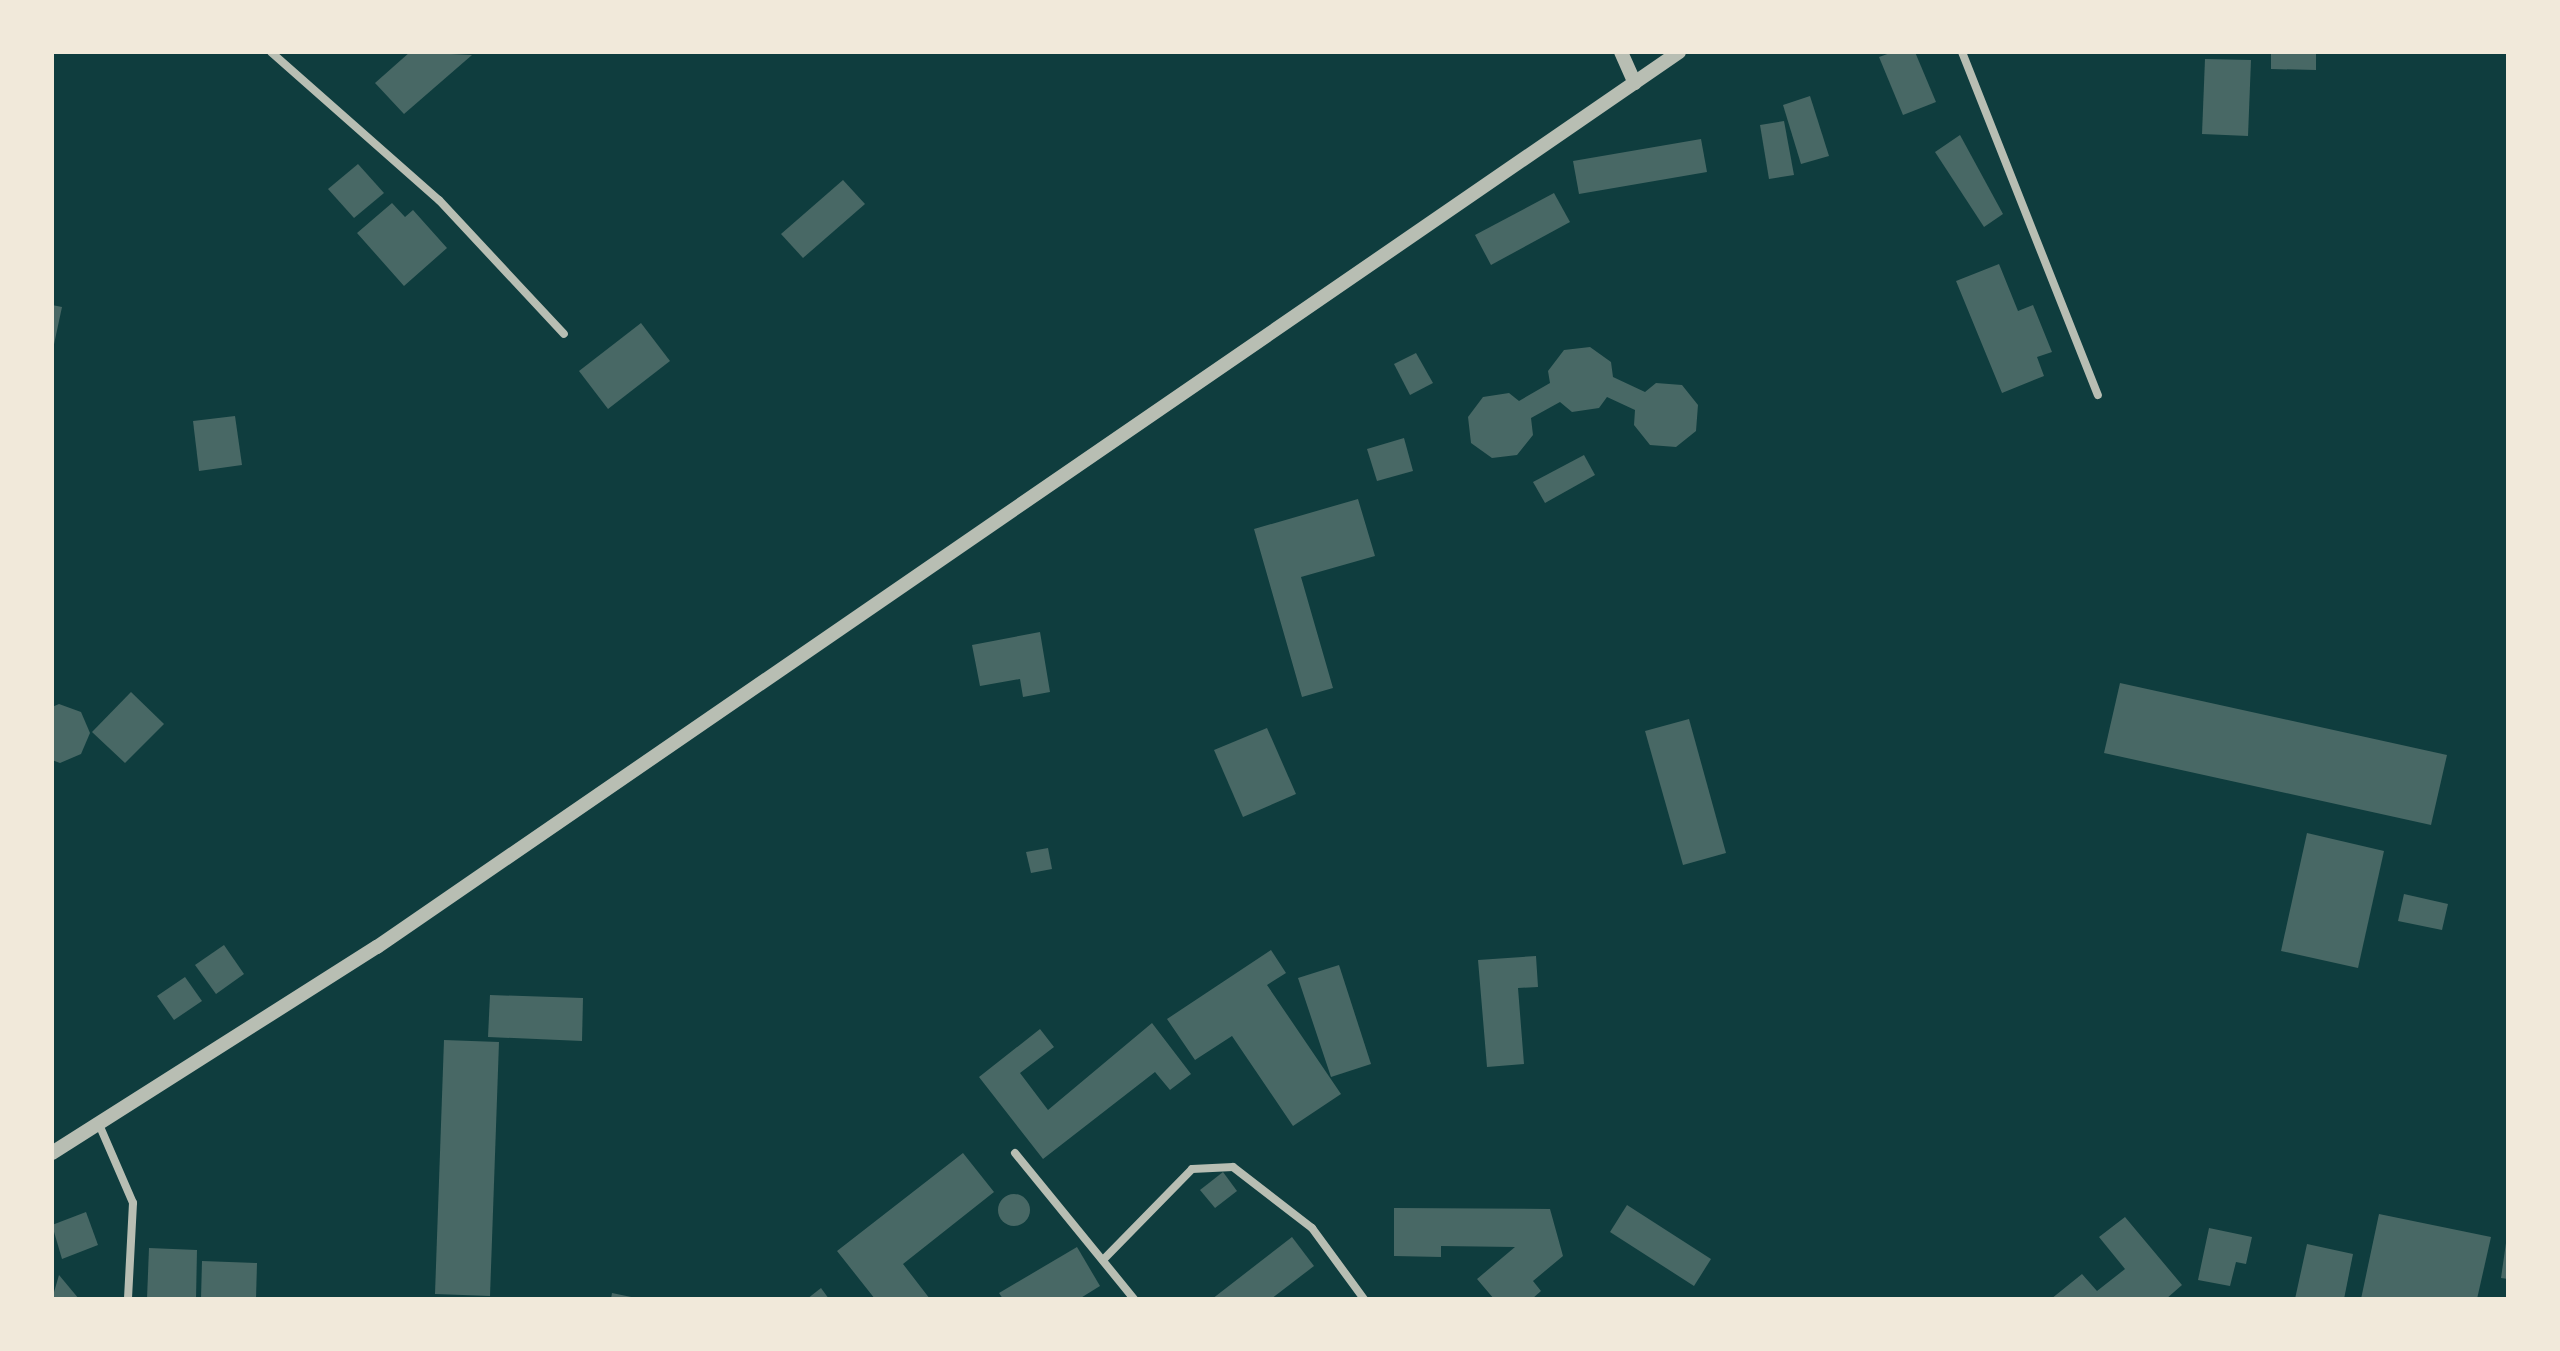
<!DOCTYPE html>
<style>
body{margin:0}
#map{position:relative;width:2560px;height:1351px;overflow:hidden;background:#0f3d3e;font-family:Jost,sans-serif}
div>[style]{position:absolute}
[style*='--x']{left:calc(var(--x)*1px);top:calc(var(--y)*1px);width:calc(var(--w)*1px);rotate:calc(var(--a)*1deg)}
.building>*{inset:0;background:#486865}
.round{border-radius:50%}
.minor>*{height:8px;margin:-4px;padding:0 4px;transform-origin:4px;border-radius:4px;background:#b8beb3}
.tertiary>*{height:14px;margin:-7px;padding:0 7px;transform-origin:7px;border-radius:7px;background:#b8beb3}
span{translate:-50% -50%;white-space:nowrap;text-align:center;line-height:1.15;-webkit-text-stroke:7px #f1e9da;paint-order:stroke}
.frame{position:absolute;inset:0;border:54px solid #f1e9da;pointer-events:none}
</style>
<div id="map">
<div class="building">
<i style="clip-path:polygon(410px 52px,472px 55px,404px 114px,375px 83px)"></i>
<i style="clip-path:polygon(1893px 52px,1915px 52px,1936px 102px,1903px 115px,1879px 57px)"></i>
<i style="clip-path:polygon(2271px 52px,2316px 52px,2316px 70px,2271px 69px)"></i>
<i style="clip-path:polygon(2205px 59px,2251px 60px,2248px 136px,2202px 134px)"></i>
<i style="clip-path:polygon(1810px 96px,1829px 156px,1801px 164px,1783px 105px)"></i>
<i style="clip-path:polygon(1784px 121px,1794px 175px,1769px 179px,1760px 125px)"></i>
<i style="clip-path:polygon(1960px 135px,2003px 214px,1984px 227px,1935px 152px)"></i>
<i style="clip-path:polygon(1701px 139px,1707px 172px,1579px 194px,1573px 161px)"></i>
<i style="clip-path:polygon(358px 164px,384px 193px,354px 218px,328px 189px)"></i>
<i style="clip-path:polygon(843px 180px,865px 204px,803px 258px,781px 234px)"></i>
<i style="clip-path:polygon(1554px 193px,1570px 222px,1491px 265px,1475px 235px)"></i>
<i style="clip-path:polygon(392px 203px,405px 217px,413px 210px,447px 248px,404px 286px,357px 233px)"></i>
<i style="clip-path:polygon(1999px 264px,2018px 311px,2033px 305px,2052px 352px,2037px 357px,2044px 376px,2002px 393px,1956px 281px)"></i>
<i style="clip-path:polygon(52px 305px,62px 307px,53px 349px,52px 349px)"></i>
<i style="clip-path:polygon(641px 323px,670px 361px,608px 409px,579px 371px)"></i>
<i style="clip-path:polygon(1590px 347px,1611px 362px,1613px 377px,1645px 392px,1656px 383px,1682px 385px,1698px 405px,1696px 431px,1676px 447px,1650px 445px,1634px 425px,1635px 410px,1607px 397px,1599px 408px,1572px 412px,1560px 402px,1531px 418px,1533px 435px,1517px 455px,1492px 458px,1471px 443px,1468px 417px,1483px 397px,1509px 393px,1519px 401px,1550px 383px,1548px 371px,1564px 350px)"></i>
<i style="clip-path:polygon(1416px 353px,1433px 383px,1410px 395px,1394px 364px)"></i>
<i style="clip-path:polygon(235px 416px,242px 465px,199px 471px,193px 421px)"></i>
<i style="clip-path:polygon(1404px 438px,1413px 471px,1377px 481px,1367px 449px)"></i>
<i style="clip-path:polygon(1584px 455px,1595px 475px,1545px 503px,1533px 482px)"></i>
<i style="clip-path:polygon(1358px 499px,1375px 556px,1301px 577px,1333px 688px,1302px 697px,1254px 529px)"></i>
<i style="clip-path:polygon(1040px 632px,1050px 692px,1023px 697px,1020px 679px,980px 686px,972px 645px)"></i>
<i style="clip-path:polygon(2120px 683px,2447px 755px,2431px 825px,2104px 753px)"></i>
<i style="clip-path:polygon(131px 692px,164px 724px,125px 763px,92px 732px)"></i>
<i style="clip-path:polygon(59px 704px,81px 712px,90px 733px,81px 754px,60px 763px,52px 760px,52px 707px)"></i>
<i style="clip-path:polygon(1689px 719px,1726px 853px,1683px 865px,1645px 731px)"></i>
<i style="clip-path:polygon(1267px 728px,1296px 794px,1243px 817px,1214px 750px)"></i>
<i style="clip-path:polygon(2307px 833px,2384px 851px,2358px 968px,2281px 951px)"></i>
<i style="clip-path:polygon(1048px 848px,1052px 869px,1031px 873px,1026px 852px)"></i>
<i style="clip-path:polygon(2404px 894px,2448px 904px,2442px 930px,2398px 921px)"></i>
<i style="clip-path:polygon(224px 945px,244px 974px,216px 994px,195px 965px)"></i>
<i style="clip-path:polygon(1271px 950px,1286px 973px,1267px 985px,1341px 1094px,1293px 1126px,1232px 1036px,1195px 1060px,1167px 1019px)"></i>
<i style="clip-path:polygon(1536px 956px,1538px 987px,1518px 988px,1524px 1064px,1487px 1067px,1478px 960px)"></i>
<i style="clip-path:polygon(1339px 965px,1371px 1064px,1331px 1077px,1298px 978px)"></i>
<i style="clip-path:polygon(185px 977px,202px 1001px,174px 1020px,157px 996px)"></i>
<i style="clip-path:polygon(490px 995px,583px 998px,582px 1041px,488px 1037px)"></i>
<i style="clip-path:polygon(1152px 1023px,1191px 1074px,1170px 1090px,1155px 1072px,1043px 1159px,979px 1077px,1040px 1029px,1054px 1047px,1020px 1073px,1048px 1110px)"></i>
<i style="clip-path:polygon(444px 1040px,499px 1042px,490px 1296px,435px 1294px)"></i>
<i style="clip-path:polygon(963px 1153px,994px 1192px,903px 1264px,930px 1299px,875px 1299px,837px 1251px)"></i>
<i style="clip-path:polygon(1223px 1172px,1237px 1191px,1215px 1208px,1200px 1190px)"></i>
<i class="round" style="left:998px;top:1194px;width:32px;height:32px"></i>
<i style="clip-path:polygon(1627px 1205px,1711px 1259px,1694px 1286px,1610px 1232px)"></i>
<i style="clip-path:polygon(1394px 1208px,1550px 1209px,1563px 1256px,1533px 1281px,1541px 1291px,1532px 1299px,1494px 1299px,1477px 1279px,1515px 1247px,1441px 1246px,1441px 1257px,1394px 1256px)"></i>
<i style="clip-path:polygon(86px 1212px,98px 1245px,62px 1259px,52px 1225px)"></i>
<i style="clip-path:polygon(2379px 1214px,2491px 1237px,2477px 1299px,2361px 1299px)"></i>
<i style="clip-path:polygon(2125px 1217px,2182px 1285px,2166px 1299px,2051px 1299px,2082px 1274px,2097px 1291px,2125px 1269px,2099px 1237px)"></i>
<i style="clip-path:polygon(2209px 1228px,2252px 1237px,2246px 1264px,2236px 1262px,2230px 1286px,2198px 1280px)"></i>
<i style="clip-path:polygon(1292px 1237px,1314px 1266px,1271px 1299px,1212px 1299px)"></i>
<i style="clip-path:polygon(2506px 1243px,2508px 1244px,2508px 1279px,2501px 1278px)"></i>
<i style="clip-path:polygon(2307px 1244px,2353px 1254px,2344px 1299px,2295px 1299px)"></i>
<i style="clip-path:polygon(1077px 1247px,1100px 1286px,1079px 1299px,1003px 1299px,999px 1293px)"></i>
<i style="clip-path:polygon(149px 1248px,197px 1250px,196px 1299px,147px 1299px)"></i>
<i style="clip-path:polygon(202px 1261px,257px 1263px,256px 1299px,201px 1299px)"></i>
<i style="clip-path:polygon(59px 1275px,79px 1299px,52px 1299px)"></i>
<i style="clip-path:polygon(821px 1288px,829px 1299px,807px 1299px)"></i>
<i style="clip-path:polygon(612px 1293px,636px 1298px,636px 1299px,611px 1299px)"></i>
</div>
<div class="minor">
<i style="--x:271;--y:52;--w:224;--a:41.4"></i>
<i style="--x:439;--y:200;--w:183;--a:47"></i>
<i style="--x:1962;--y:52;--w:369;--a:68.4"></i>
<i style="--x:98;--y:1122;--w:88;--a:66.6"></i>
<i style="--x:133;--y:1203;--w:96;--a:93"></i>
<i style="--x:1015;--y:1153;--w:188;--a:50.8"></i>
<i style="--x:1103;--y:1260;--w:127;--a:-45.6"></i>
<i style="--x:1192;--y:1169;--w:41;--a:-2.8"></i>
<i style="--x:1233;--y:1167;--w:100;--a:37.7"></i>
<i style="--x:1312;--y:1228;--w:88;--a:53.8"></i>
</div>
<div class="tertiary">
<i style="--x:1621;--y:52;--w:34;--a:66"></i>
<i style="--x:52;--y:1153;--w:385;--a:-32.4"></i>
<i style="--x:377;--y:947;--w:1580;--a:-34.5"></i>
</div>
<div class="frame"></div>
</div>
